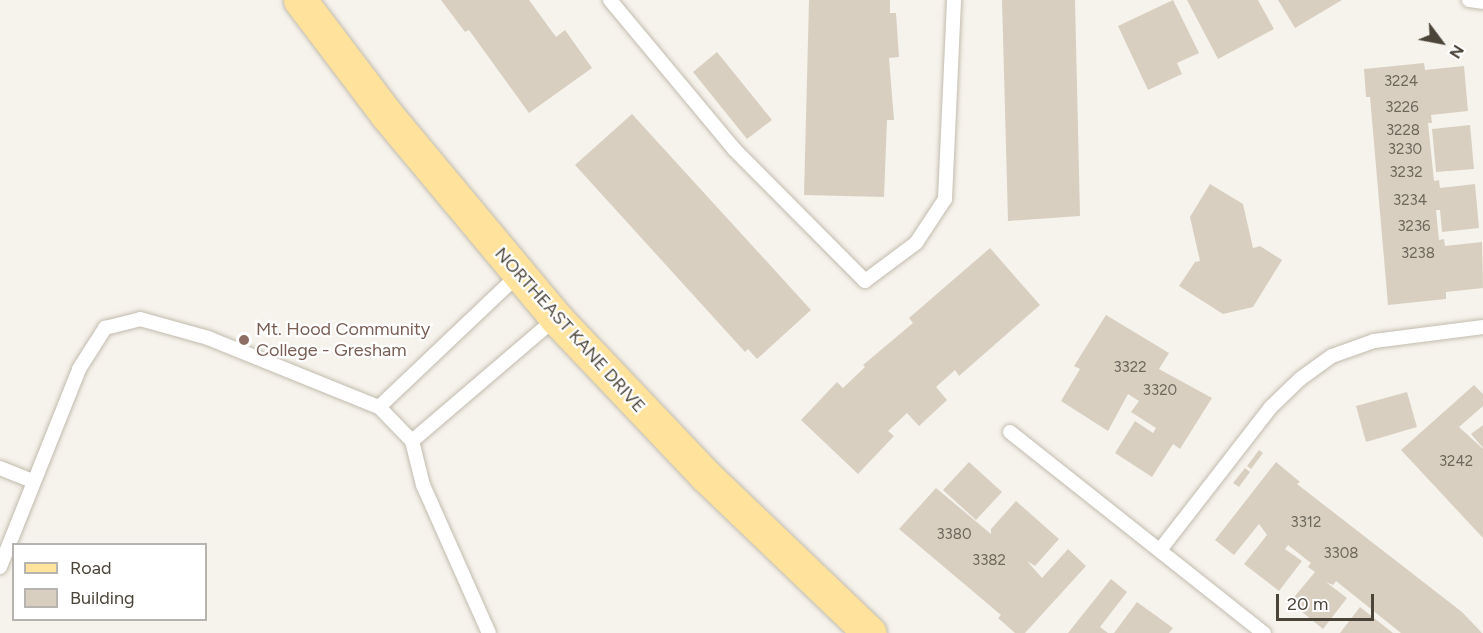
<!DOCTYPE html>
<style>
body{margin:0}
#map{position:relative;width:1483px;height:633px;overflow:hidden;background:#f6f3ec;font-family:Figtree,sans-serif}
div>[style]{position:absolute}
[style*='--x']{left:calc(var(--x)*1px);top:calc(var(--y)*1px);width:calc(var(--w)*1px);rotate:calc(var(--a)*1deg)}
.building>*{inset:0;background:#d8cfc1}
.roads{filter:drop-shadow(0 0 2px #c2bbae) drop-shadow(0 0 2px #c2bbae)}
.lane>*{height:14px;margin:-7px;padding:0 7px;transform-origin:7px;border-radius:7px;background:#fff}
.primary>*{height:33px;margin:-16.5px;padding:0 16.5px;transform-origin:16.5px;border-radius:16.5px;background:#ffe39c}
.dots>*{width:16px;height:16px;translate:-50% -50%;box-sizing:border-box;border:3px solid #fff;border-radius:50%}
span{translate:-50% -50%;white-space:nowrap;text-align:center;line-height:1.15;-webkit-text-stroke:4.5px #fff;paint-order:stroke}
.number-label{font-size:15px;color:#6e675b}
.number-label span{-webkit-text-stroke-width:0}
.education-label{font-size:18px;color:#785e54}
.left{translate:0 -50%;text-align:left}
.street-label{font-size:18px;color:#4b4439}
.legend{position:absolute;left:12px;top:543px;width:195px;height:78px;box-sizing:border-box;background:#fff;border:2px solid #b7b4b0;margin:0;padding:8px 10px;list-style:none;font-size:18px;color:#4b4439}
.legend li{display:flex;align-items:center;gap:12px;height:30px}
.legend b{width:30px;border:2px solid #b7b4b0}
.north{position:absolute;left:1411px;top:12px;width:60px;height:60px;-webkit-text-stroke:4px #fff;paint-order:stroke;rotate:122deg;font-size:16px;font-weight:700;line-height:24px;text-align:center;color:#4b4439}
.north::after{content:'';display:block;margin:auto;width:21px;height:27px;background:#4b4439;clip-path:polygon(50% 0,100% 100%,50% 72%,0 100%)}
.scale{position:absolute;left:1276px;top:594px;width:98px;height:27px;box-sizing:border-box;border:3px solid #4b4439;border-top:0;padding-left:8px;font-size:18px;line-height:21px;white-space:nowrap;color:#4b4439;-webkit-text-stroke:4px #fff;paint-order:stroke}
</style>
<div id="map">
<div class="building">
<i style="clip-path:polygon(441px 0,529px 0,556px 37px,565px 30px,592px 68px,529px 113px,469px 30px,465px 32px)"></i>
<i style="clip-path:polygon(809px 0,890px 0,890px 13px,896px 13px,899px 57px,889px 58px,894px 120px,887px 120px,884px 197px,804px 195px)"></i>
<i style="clip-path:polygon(1002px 0,1075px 0,1080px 216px,1008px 221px)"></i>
<i style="clip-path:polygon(1173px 0,1199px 53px,1177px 63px,1182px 74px,1148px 90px,1118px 26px)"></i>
<i style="clip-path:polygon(1187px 0,1258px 0,1274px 29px,1218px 59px)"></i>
<i style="clip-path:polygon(1278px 0,1342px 0,1295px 28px)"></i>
<i style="clip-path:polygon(717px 52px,772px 120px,747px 139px,693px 72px)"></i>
<i style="clip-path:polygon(1424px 63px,1425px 70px,1464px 66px,1468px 111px,1431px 115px,1432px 123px,1428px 123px,1434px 181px,1439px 180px,1440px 188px,1475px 184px,1479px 228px,1442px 232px,1440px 210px,1436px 210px,1439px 240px,1444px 239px,1445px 246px,1482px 242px,1483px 288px,1446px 292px,1446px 299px,1388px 305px,1370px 97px,1366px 97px,1364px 69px)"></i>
<i style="clip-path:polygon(632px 114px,811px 310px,757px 359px,748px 349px,745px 352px,575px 165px)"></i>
<i style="clip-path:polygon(1470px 125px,1474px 169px,1436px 172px,1432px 129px)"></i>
<i style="clip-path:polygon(1210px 184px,1243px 204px,1253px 248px,1260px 246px,1282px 260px,1253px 307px,1223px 314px,1179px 286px,1195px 262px,1200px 261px,1190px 217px)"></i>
<i style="clip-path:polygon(990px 248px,1040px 305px,959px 376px,955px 370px,936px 387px,947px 400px,919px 426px,907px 413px,888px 431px,894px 436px,858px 474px,801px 420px,837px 382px,843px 388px,865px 367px,863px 365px,913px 323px,909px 318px)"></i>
<i style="clip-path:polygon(1106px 315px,1169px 353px,1159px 369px,1212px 398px,1180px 449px,1173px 444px,1152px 477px,1115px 453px,1135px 421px,1153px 433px,1156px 428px,1131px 412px,1139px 401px,1128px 394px,1108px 431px,1061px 401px,1080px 369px,1074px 366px)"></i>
<i style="clip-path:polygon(1474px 385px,1483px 394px,1483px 406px,1459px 427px,1483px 449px,1483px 538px,1401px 450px)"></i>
<i style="clip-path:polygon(1407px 392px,1417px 427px,1366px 442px,1356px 406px)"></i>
<i style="clip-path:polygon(1483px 425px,1483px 448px,1471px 434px)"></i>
<i style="clip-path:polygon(1259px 450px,1263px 453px,1251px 469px,1247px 466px)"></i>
<i style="clip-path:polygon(969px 462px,1002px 492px,976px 520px,943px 490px)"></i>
<i style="clip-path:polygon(1276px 462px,1300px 482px,1297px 484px,1462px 612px,1482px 633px,1401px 633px,1336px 581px,1333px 585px,1326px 582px,1347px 598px,1323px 629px,1290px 602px,1315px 572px,1308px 567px,1311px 563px,1288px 545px,1285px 549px,1302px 561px,1279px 591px,1244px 564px,1267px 535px,1259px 524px,1234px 555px,1215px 540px)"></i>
<i style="clip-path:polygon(1245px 468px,1250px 472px,1239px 487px,1233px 483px)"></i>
<i style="clip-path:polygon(936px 488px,991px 534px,991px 529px,1016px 501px,1059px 539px,1035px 566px,1027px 561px,1042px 578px,1068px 549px,1086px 566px,1025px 633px,1015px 633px,998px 618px,1001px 615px,899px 529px)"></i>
<i style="clip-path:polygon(1111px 579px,1127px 592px,1100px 627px,1108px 633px,1068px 633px)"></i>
<i style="clip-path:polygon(1137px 602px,1173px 628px,1169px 633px,1114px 633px)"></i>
<i style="clip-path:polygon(1360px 607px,1393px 633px,1340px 633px)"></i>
</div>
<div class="roads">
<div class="lane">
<i style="--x:610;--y:0;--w:194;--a:50.2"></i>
<i style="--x:734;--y:149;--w:186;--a:45.2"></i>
<i style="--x:865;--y:281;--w:64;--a:-36.7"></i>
<i style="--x:916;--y:243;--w:53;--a:-56.6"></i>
<i style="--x:945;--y:199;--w:199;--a:-87.4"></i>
<i style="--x:1469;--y:0;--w:14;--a:8"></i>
<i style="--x:379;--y:407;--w:193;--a:-43.5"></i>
<i style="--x:1010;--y:432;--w:324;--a:38.4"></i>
<i style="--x:412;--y:441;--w:189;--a:-40.5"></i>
<i style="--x:0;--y:468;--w:35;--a:22"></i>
<i style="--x:1160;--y:550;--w:181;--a:-52.2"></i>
<i style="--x:1271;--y:407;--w:40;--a:-44"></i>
<i style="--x:1300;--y:379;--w:39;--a:-36"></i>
<i style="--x:1332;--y:356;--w:45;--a:-19.7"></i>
<i style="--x:1374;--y:341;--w:110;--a:-7.3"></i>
<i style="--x:0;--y:567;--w:213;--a:-68.2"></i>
<i style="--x:79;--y:369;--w:49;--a:-57.6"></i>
<i style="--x:105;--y:328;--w:36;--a:-14"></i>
<i style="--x:140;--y:319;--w:71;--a:15.6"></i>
<i style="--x:208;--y:338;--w:184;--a:22"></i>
<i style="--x:379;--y:407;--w:47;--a:45.9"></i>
<i style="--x:412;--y:441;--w:45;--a:76"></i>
<i style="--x:423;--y:485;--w:162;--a:66"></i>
</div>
<div class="primary">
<i style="--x:300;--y:0;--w:144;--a:52.9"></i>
<i style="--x:387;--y:115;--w:264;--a:50.2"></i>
<i style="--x:556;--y:318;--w:216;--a:46.5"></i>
<i style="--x:705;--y:475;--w:228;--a:43.8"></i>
</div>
</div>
<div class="dots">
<i style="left:244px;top:340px;background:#8d6e63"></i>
</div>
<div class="number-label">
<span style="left:1401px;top:82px">3224</span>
<span style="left:1402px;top:108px">3226</span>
<span style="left:1403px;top:131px">3228</span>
<span style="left:1405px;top:150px">3230</span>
<span style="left:1406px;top:173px">3232</span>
<span style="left:1410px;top:201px">3234</span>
<span style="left:1414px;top:227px">3236</span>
<span style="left:1418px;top:254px">3238</span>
<span style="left:1130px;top:368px">3322</span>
<span style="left:1160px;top:391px">3320</span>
<span style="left:1456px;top:462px">3242</span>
<span style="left:1306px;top:523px">3312</span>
<span style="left:954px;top:535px">3380</span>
<span style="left:1341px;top:554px">3308</span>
<span style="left:989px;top:561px">3382</span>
</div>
<div class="education-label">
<span class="left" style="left:256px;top:340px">Mt. Hood Community<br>College - Gresham</span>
</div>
<div class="street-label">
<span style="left:570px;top:330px;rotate:48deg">NORTHEAST KANE DRIVE</span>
</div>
<ul class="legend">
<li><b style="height:8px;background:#ffe39c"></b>Road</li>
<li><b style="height:16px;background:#d8cfc1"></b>Building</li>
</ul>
<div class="north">N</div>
<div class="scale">20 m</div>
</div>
